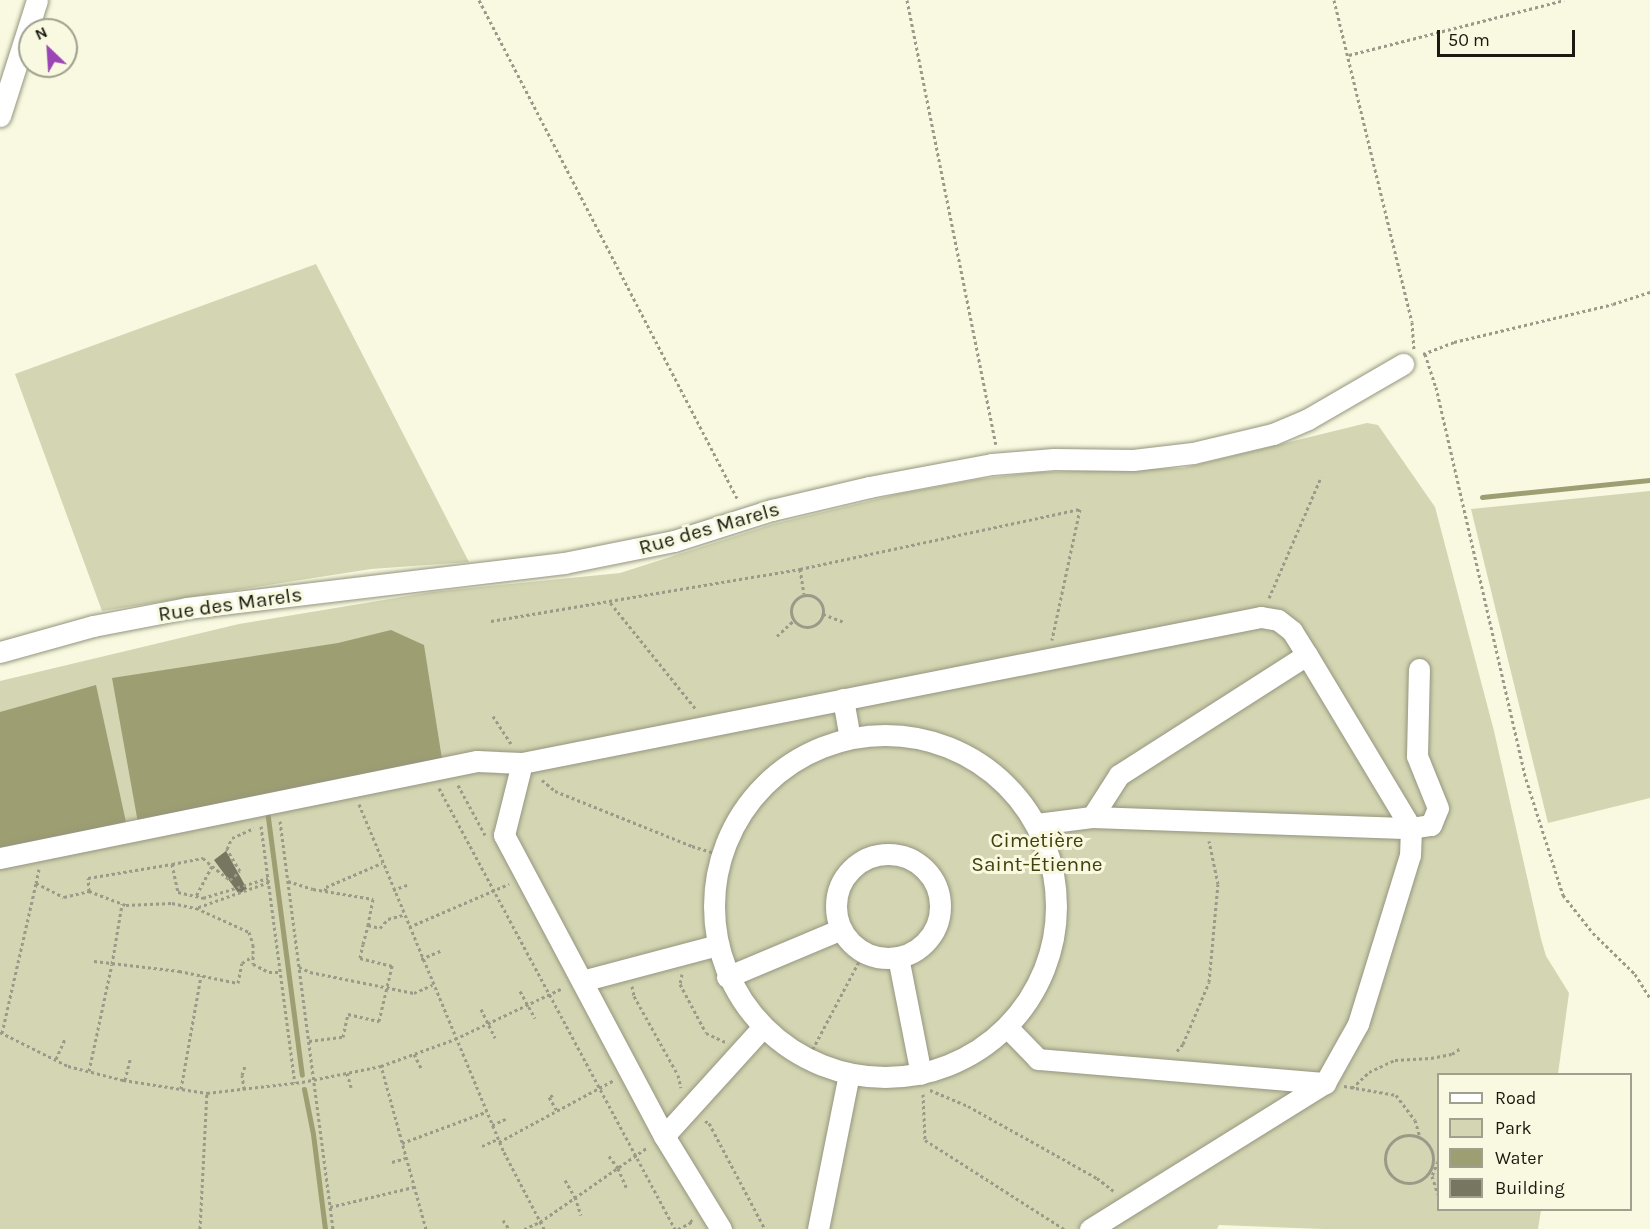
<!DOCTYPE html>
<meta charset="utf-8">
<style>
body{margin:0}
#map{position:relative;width:1650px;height:1229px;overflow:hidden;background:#f8f9e0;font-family:Karla,sans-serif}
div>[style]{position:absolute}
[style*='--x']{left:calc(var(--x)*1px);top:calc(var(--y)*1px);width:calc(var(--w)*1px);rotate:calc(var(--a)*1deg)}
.green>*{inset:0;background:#d4d5b2}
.water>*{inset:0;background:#9e9e73}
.stream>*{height:5px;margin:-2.5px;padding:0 2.5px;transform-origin:2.5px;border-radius:2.5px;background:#9e9e73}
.building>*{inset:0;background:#767661}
.path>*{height:3px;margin-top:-1.5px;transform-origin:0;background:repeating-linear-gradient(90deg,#999a88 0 3px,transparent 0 6px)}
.path>.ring{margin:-1.5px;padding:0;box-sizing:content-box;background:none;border:3px solid #999a88;border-radius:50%}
.roads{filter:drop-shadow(0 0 2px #95957f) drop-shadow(0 0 2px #95957f)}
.minor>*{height:21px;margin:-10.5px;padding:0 10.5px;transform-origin:10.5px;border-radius:10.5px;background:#fff}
.minor>.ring{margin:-10.5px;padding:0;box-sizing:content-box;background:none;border:21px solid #fff;border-radius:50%}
span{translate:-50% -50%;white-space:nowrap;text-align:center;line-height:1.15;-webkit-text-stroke:6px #f8f9e0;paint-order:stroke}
.street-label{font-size:21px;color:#1a1a11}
.park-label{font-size:21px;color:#43420c}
.legend{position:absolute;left:1437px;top:1073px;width:195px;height:138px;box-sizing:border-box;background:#f8f9e0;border:2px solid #9fa08d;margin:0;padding:8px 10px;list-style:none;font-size:18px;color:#1a1a11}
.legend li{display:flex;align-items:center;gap:12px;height:30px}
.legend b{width:30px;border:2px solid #9fa08d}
.north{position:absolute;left:18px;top:18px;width:60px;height:60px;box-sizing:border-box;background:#f8f9e0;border:2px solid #9fa08d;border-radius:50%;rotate:335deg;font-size:16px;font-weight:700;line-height:24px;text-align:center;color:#1a1a11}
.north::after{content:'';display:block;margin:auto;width:21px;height:27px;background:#9b46b4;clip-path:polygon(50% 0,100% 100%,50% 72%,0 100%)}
.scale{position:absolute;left:1437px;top:30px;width:138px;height:27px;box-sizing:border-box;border:3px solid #1a1a11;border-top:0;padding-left:8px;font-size:18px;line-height:21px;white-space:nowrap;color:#1a1a11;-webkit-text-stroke:4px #f8f9e0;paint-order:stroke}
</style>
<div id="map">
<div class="green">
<i style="clip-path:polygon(316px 264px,469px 562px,371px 569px,102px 611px,15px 374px)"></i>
<i style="clip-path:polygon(1367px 423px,1378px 425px,1435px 507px,1494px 731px,1541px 939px,1546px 956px,1569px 993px,1558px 1074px,1438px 1074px,1438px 1210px,1541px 1210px,1538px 1229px,1324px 1229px,1219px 1225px,1217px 1229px,0 1229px,0 681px,239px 624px,432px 592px,620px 573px,773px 524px,898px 494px,979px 479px,1040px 472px,1183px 468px)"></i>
<i style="clip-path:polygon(1650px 491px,1650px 798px,1548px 823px,1471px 509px)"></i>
</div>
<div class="water">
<i style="clip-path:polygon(391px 630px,424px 645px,442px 759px,138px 823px,112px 678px,338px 643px)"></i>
<i style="clip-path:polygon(96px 685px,126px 822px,0 849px,0 712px)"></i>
</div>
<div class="stream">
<i style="--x:1482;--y:497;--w:169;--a:-5.8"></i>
<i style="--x:267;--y:810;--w:267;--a:82.5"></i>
<i style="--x:304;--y:1089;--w:46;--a:78.7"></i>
<i style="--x:313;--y:1134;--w:96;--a:82.8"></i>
</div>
<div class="building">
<i style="clip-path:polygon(226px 851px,247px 889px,239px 894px,214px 860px)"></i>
</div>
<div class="path">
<i style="--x:479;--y:0;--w:563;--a:62.62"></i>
<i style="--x:907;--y:0;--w:453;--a:78.7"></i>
<i style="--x:1334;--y:0;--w:331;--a:76.4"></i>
<i style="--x:1412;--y:322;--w:27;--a:86"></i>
<i style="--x:1349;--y:55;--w:222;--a:-14.3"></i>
<i style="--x:1423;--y:354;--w:33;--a:-21"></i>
<i style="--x:1454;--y:342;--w:163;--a:-13.4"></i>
<i style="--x:1613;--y:304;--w:39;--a:-18"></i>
<i style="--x:1425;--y:354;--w:35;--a:72"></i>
<i style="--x:1436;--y:387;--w:402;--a:77.1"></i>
<i style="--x:1526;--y:779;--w:122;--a:72.3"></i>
<i style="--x:1563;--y:895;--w:48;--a:51.7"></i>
<i style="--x:1593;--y:933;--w:59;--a:44.3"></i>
<i style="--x:1635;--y:974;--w:28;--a:58"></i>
<i style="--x:800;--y:569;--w:25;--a:81"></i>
<i class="ring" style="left:791px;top:595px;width:29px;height:29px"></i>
<i style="--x:1269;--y:598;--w:132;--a:-66.7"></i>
<i style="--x:823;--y:614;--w:22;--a:21"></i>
<i style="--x:491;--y:621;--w:120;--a:-9.6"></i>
<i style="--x:777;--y:636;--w:23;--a:-43"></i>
<i style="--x:695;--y:708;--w:137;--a:-128.8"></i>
<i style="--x:609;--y:601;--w:194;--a:-9.5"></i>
<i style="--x:800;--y:569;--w:286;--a:-12.1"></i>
<i style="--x:1080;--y:509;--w:134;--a:102.1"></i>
<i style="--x:493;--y:716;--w:33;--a:57"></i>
<i style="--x:542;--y:780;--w:17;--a:40"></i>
<i style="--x:555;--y:791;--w:148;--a:21.9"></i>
<i style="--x:692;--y:846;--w:31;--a:17"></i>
<i style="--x:458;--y:785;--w:57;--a:61.6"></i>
<i style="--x:439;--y:788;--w:500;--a:61.85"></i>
<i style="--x:359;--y:804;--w:377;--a:67.4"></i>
<i style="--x:504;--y:1152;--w:87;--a:62.5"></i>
<i style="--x:280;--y:821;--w:411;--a:82.6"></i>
<i style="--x:261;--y:826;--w:259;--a:82.5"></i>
<i style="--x:172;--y:864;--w:32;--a:-11"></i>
<i style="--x:203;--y:858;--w:12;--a:42"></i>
<i style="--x:212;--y:866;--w:34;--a:118"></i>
<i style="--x:212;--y:866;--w:23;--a:38"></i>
<i style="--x:230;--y:880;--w:13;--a:-42"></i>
<i style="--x:240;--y:871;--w:26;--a:-121"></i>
<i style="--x:227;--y:849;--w:12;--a:-66"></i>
<i style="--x:232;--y:838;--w:24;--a:-24"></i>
<i style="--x:39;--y:869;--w:14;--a:102"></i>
<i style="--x:36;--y:883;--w:31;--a:27"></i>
<i style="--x:64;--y:897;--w:26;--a:-13"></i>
<i style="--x:89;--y:891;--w:40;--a:21"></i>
<i style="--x:126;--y:905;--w:46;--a:-2.5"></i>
<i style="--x:172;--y:903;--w:25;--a:12"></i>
<i style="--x:288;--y:881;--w:26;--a:18"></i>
<i style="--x:313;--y:889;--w:61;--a:9.5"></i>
<i style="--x:373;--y:899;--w:26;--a:101"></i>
<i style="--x:269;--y:882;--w:77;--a:160.4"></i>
<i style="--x:196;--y:908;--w:58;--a:24.4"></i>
<i style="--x:249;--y:932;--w:13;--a:72"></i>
<i style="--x:253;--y:944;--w:20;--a:90"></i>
<i style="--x:253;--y:964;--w:18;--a:27"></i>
<i style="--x:269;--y:972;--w:11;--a:0"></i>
<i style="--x:393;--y:890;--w:15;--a:-20"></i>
<i style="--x:89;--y:891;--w:13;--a:-94"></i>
<i style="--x:88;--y:878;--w:85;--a:-9.5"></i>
<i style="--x:172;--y:864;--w:29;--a:78"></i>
<i style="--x:178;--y:892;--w:26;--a:13"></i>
<i style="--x:203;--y:898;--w:68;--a:-17.1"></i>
<i style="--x:325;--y:891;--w:4;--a:-76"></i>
<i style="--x:326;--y:887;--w:61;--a:-23.2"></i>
<i style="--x:409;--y:927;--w:109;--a:-23.3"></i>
<i style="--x:421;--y:959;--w:23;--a:-23"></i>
<i style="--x:94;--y:961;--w:86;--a:6.7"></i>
<i style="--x:179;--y:971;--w:60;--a:11.5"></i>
<i style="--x:238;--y:983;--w:20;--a:-79"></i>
<i style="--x:242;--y:963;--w:13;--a:-32"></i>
<i style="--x:299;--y:967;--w:12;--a:24"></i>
<i style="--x:310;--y:972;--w:106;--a:11.4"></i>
<i style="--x:414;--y:993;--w:20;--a:-24"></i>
<i style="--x:682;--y:974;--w:10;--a:101"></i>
<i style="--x:680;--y:984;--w:55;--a:62"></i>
<i style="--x:706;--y:1033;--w:21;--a:25"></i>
<i style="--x:632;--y:986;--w:10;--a:79"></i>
<i style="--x:634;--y:996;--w:90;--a:60.9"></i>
<i style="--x:678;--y:1075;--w:13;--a:77"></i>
<i style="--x:520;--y:991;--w:31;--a:61"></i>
<i style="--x:481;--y:1009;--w:32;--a:64"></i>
<i style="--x:0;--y:1032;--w:76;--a:26.6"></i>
<i style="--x:68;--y:1066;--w:57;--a:14.3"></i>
<i style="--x:123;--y:1080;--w:85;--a:8.8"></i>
<i style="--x:2;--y:1033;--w:154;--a:-77.2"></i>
<i style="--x:309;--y:1041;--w:34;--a:-7"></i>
<i style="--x:343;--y:1037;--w:24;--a:-78"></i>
<i style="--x:348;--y:1014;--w:32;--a:13"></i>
<i style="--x:379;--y:1021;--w:57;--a:-76.7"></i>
<i style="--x:392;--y:966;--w:33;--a:-166"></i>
<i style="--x:360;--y:958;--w:14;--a:-78"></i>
<i style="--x:363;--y:944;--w:20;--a:-75"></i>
<i style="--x:368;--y:925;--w:12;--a:14"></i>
<i style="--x:380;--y:928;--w:12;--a:-48"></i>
<i style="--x:388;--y:919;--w:16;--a:-15"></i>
<i style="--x:1177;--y:1051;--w:9;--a:-49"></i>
<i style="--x:1183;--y:1044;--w:67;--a:-67.2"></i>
<i style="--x:1209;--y:982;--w:98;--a:-84.8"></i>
<i style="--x:1218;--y:884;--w:44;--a:-101.8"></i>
<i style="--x:414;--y:1054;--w:16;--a:63"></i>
<i style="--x:56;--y:1059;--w:22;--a:-66"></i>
<i style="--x:807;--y:1060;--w:122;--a:-62.2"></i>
<i style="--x:89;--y:1071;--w:109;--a:-77.9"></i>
<i style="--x:112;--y:964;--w:61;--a:-80.5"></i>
<i style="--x:347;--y:1073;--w:15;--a:74"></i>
<i style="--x:125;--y:1080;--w:21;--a:-76"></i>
<i style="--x:1344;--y:1086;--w:53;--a:9.8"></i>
<i style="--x:1396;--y:1095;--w:31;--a:53"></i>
<i style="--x:1415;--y:1120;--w:18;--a:74"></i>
<i style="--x:1352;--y:1088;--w:23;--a:-43"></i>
<i style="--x:1369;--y:1072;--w:29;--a:-25"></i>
<i style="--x:1395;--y:1060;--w:36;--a:-3"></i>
<i style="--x:1431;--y:1058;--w:21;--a:-11"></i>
<i style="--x:1452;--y:1054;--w:11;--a:-34"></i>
<i style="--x:181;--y:1089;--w:115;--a:-80"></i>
<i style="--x:244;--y:1089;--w:14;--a:-98"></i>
<i style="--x:242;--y:1075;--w:9;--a:-72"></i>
<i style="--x:930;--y:1090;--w:41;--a:22.8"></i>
<i style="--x:968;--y:1106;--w:148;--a:29.2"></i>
<i style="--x:1097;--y:1178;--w:23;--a:38"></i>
<i style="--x:923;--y:1094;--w:46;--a:87.5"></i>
<i style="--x:925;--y:1140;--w:165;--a:32.6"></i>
<i style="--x:553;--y:1095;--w:4;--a:153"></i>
<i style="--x:549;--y:1097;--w:16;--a:60"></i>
<i style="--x:705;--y:1121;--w:4;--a:27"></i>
<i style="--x:709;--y:1123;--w:120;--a:62.2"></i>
<i style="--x:492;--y:1125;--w:17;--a:-24"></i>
<i class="ring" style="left:1385px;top:1135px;width:45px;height:45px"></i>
<i style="--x:499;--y:1142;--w:131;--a:-28.3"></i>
<i style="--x:402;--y:1143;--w:90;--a:-20.3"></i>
<i style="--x:482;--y:1146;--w:17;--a:-24"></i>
<i style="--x:609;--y:1156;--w:15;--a:53"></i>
<i style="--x:618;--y:1168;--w:21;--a:67"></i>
<i style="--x:1438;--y:1161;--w:16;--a:112"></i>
<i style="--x:1432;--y:1176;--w:19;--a:72"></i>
<i style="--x:392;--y:1162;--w:15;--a:-16"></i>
<i style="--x:565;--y:1180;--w:20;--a:60"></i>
<i style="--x:575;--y:1197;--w:19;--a:72"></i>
<i style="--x:330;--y:1207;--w:86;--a:-13.4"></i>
<i style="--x:503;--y:1220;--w:11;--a:56"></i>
<i style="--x:200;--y:1229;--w:136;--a:-87.1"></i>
<i style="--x:207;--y:1093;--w:96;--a:-6.6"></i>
<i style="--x:302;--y:1082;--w:81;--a:-11.4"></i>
<i style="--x:426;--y:1229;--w:169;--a:-105.4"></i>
<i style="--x:381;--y:1066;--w:79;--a:-20"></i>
<i style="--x:455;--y:1039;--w:119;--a:-25.3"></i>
<i style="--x:524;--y:1229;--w:17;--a:-24"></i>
<i style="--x:540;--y:1222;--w:131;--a:-34.8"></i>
<i style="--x:678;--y:1229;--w:16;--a:-27"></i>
<i style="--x:692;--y:1222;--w:4;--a:-124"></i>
</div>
<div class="roads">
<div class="minor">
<i style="--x:0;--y:116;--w:122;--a:-72.3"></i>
<i style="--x:0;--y:652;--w:97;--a:-15.6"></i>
<i style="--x:93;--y:626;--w:96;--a:-10.8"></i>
<i style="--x:187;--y:608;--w:380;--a:-6.8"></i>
<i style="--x:564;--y:563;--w:112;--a:-11.3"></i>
<i style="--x:674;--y:541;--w:103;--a:-17.6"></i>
<i style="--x:772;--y:510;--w:100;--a:-13.3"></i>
<i style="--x:869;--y:487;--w:125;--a:-10.6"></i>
<i style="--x:992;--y:464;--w:62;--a:-4.6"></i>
<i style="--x:1054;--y:459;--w:79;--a:0.7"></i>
<i style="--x:1133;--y:460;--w:60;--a:-6.7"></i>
<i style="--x:1193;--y:453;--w:82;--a:-13.4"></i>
<i style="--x:1273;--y:434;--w:38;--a:-23"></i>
<i style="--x:1308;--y:419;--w:110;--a:-30.1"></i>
<i style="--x:843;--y:699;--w:39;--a:80"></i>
<i class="ring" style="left:714px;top:735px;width:321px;height:321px"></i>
<i style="--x:1092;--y:817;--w:50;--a:-57.3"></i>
<i style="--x:1119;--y:775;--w:223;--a:-32.6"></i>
<i style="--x:1037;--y:824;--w:55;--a:-7.3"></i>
<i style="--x:1092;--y:817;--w:319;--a:2"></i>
<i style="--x:1411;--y:828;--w:20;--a:-9"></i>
<i style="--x:1431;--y:825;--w:18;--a:-68"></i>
<i style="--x:1438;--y:808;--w:56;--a:-112"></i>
<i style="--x:1417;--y:756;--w:87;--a:-88.7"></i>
<i class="ring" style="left:836px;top:854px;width:83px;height:83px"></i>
<i style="--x:0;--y:858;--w:487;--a:-11.5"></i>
<i style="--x:477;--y:761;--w:45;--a:2.5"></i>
<i style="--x:898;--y:957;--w:119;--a:78.9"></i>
<i style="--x:727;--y:977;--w:124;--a:-22.8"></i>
<i style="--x:582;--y:981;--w:140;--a:-14.9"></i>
<i style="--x:1007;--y:1027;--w:45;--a:45.9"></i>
<i style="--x:1038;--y:1059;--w:288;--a:4.8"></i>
<i style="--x:664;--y:1136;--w:147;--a:-47.8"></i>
<i style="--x:721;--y:1229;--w:109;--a:-121.5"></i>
<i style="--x:664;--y:1136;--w:341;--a:-118"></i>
<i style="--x:504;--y:835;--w:74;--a:-76"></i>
<i style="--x:522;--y:763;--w:753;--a:-11.18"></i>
<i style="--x:1261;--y:617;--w:17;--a:10"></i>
<i style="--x:1278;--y:620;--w:18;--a:38"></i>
<i style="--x:1292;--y:631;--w:28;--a:58"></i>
<i style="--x:1307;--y:655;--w:202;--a:59"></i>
<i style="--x:1411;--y:828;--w:27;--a:92"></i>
<i style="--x:1410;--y:855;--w:177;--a:107.1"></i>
<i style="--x:1358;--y:1024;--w:68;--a:119.2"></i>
<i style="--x:1325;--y:1083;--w:277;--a:148.1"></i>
<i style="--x:818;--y:1229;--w:158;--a:-78.7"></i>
</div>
</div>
<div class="street-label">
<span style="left:709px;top:528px;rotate:-16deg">Rue des Marels</span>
<span style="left:230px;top:604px;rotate:-8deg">Rue des Marels</span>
</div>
<div class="park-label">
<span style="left:1037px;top:852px">Cimetière<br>Saint-Étienne</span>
</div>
<ul class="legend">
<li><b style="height:8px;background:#fff"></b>Road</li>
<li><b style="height:16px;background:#d4d5b2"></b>Park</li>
<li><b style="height:16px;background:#9e9e73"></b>Water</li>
<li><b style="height:16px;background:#767661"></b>Building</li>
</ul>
<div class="north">N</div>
<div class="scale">50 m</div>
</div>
